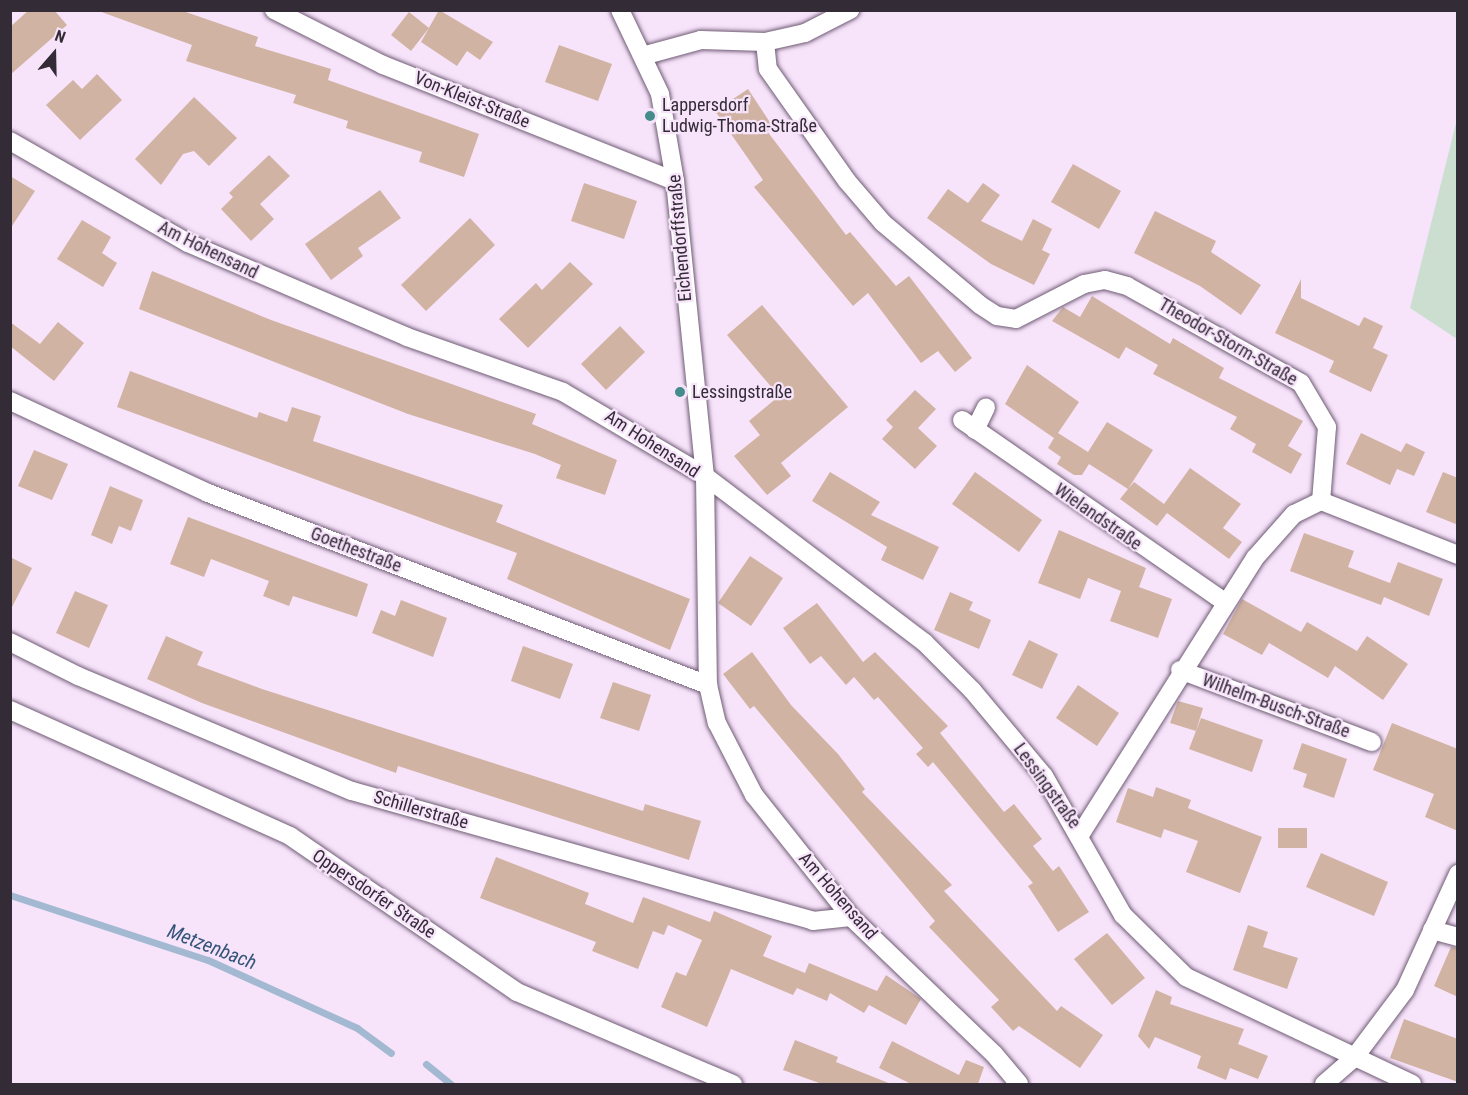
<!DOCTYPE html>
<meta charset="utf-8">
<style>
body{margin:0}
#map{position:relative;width:1468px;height:1095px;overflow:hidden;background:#f7e4fb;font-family:"Roboto Condensed",sans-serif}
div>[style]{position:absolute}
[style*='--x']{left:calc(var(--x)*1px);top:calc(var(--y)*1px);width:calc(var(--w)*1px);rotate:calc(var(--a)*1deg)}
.green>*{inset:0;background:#cbded0}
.stream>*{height:7px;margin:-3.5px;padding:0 3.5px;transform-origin:3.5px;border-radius:3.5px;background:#a3b9d1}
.building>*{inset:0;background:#d1b3a3}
.roads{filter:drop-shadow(0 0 2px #6f5b74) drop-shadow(0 0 2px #6f5b74)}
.street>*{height:18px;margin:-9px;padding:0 9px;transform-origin:9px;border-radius:9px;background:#fff}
.dots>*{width:16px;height:16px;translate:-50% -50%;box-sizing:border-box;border:3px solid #f7e4fb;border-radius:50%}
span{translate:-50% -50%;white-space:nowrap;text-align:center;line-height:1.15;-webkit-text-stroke:4.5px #f7e4fb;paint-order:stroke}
.street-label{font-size:18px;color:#332b36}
.poi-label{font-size:18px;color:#332b36}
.left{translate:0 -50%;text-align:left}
.water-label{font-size:20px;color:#345579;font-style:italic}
.frame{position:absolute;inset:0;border:12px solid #332b36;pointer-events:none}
.north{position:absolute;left:24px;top:24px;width:60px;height:60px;-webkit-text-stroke:4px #f7e4fb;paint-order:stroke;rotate:20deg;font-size:16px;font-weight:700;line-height:24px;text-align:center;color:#332b36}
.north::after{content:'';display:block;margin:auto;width:21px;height:27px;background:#332b36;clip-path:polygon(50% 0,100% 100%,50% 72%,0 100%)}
</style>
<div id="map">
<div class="green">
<i style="clip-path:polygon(1457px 119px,1457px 339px,1410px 308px)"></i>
</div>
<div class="stream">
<i style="--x:10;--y:895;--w:208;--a:18.2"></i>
<i style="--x:208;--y:960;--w:164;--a:24.5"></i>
<i style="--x:357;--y:1028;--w:42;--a:36.3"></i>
<i style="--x:426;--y:1064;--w:32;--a:39"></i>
</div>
<div class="building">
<i style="clip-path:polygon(29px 10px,54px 10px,67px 25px,10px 75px,10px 27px)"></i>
<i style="clip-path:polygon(96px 10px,180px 10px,258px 37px,255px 46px,331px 69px,328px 80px,479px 134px,464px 177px,419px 162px,422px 152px,346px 128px,348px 121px,293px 103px,296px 95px,186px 61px,192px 45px)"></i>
<i style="clip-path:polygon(439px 10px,493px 42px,480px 60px,467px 51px,457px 66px,421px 42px)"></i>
<i style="clip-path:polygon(409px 12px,429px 28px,411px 51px,391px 35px)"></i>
<i style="clip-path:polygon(559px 45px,612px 64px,598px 101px,545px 82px)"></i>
<i style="clip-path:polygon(97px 74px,122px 100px,80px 140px,46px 105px,73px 80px,82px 89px)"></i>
<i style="clip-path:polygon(748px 89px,773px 127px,767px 131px,846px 235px,850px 232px,896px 286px,909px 276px,972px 358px,955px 372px,938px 351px,921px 363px,868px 293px,853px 306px,754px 187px,763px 180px,715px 111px)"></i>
<i style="clip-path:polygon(194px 97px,237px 138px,209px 166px,194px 151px,183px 154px,161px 185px,135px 159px)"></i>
<i style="clip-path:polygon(269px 155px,290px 176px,260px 204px,274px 219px,251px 241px,221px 209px,233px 197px,229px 193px)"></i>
<i style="clip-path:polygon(1073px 164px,1121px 191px,1099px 229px,1051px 202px)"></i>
<i style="clip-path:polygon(10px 176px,35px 191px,10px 229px)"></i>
<i style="clip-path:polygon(584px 183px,637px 201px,624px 239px,571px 221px)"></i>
<i style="clip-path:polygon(983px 183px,1000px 195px,981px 221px,1022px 241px,1033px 219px,1052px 229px,1042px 250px,1050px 254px,1034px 285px,991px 264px,927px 218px,948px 189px,968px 203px)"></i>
<i style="clip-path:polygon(380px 190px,401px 218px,358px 248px,363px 256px,331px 280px,305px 244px)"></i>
<i style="clip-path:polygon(1155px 211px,1216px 241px,1211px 252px,1261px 285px,1241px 315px,1200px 286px,1134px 253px)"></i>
<i style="clip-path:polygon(470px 218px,495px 245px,426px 311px,401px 285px)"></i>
<i style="clip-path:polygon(82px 220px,111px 237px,102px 253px,117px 263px,103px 287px,57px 259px)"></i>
<i style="clip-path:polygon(570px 262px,593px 284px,528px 348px,499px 319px,536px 283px,542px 290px)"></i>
<i style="clip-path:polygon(152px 271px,271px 320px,536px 414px,532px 424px,617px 460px,605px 495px,556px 478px,561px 465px,535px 454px,408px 414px,139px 309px)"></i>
<i style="clip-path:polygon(1301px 279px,1301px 298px,1359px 326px,1364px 317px,1383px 326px,1373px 348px,1388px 355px,1371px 392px,1329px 372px,1334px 361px,1275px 333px)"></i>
<i style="clip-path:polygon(1092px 296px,1170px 344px,1173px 338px,1224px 368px,1219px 378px,1303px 421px,1288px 446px,1302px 454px,1291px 474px,1252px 452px,1256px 444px,1230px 429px,1237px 417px,1153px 374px,1158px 365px,1126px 347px,1119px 359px,1052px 321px,1063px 307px,1080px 317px)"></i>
<i style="clip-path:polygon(762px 305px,848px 407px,781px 463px,791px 476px,767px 495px,734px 456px,760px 435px,749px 421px,779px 396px,727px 335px)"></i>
<i style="clip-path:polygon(10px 322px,40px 344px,58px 322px,84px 343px,54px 381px,10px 346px)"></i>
<i style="clip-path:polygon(620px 326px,645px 352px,606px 390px,581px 364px)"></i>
<i style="clip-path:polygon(1027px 365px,1079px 402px,1058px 433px,1088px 452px,1107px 422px,1153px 450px,1128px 489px,1134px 482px,1164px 504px,1190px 468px,1241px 504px,1223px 528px,1242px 542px,1229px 559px,1167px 513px,1157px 526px,1120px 499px,1128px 489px,1089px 464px,1082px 475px,1074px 475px,1057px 464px,1061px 457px,1048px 448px,1054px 438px,1005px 404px)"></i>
<i style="clip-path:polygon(130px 371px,257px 418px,259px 412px,287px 422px,292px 407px,321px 416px,313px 441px,503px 505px,496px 522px,690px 599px,670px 650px,507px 579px,517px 553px,117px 407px)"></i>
<i style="clip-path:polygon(915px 390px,936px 409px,918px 428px,937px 446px,915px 469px,882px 439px,893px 427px,886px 420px)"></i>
<i style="clip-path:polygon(1361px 433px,1401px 452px,1406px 443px,1425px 452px,1414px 476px,1397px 469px,1390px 485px,1346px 464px)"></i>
<i style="clip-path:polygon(34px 450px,68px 464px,52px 500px,18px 486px)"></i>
<i style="clip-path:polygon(830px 472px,880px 502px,871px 515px,939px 547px,923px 580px,881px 560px,887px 547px,812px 501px)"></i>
<i style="clip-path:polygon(975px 472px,1042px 520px,1019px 552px,952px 504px)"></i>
<i style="clip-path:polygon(1443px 472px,1458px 478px,1458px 525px,1426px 512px)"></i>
<i style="clip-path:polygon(110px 486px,143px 500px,131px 531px,119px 526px,112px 544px,91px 535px)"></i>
<i style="clip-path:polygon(188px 517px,368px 584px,357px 617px,293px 596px,289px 606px,263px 596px,269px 581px,211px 559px,204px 577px,170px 564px)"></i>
<i style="clip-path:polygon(1059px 530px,1146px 568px,1139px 587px,1172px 599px,1158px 638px,1110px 621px,1121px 591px,1088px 578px,1080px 599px,1038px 583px)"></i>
<i style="clip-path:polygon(1304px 533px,1354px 551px,1348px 567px,1390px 583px,1398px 562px,1443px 579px,1429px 616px,1384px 597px,1381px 605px,1290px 571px)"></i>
<i style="clip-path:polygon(750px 556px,783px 578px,751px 626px,718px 603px)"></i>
<i style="clip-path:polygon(10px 557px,32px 568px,10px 611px)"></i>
<i style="clip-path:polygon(75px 591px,108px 605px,89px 648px,56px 633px)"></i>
<i style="clip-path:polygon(950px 592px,973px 602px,969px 610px,991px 620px,979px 649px,934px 630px)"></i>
<i style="clip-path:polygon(1242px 599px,1301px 632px,1307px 622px,1357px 651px,1367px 636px,1408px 664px,1383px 700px,1335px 666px,1328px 678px,1269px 643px,1262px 655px,1223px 634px)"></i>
<i style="clip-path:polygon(401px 600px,447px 618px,433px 657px,372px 633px,381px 610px,395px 616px)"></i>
<i style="clip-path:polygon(817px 603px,863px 662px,875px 652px,948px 726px,940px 733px,1004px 812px,1014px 804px,1042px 839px,1033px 846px,1053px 871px,1059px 866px,1089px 912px,1058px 932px,1028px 886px,1033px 883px,933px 762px,928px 767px,916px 754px,923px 748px,878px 697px,874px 700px,854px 677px,846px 685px,821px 656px,810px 664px,783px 628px)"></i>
<i style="clip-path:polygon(166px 636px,203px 652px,197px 665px,262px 689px,643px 811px,645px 804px,701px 821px,689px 860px,398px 766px,396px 773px,202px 703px,147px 679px)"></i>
<i style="clip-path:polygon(1029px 640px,1058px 654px,1042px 689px,1012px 675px)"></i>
<i style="clip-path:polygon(523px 646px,573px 664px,560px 699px,511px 681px)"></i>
<i style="clip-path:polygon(752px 652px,791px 705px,838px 754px,865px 789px,862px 792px,952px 885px,944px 891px,1057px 1011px,1061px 1006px,1103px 1035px,1080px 1068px,1019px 1026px,1013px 1031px,991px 1007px,999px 1000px,929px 927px,935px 921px,754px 706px,750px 709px,723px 674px)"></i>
<i style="clip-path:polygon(613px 682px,651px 695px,639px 731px,600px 718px)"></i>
<i style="clip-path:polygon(1078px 685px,1119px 713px,1097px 746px,1056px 718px)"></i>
<i style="clip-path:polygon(1178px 701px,1203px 708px,1196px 731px,1170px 723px)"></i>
<i style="clip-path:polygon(1201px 718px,1263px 740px,1252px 772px,1189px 749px)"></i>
<i style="clip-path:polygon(1392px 723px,1458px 749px,1458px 831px,1425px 817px,1434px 794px,1373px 770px)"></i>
<i style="clip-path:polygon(1302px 743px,1347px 759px,1334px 798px,1303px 787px,1307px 774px,1293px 769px)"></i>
<i style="clip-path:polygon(1156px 787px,1191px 800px,1188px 808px,1262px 837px,1240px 893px,1186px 872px,1198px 841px,1164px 829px,1161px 838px,1116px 822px,1128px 788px,1153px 797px)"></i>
<i style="clip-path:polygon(1278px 828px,1307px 828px,1307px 848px,1278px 848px)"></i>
<i style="clip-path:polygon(1321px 853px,1388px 882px,1374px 916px,1306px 887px)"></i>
<i style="clip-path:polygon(496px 857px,589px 893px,585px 904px,633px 923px,643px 897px,710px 922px,714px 911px,772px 936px,763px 956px,805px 973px,809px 963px,877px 991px,886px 975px,921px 999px,906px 1025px,869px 1005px,864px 1013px,830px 993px,827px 1001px,797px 988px,793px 995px,731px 969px,707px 1027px,661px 1007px,676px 972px,686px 976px,702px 940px,668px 925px,664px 935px,653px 931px,638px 969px,592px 951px,596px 942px,480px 898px)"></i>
<i style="clip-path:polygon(1248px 925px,1268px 932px,1263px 947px,1298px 958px,1287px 989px,1233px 970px)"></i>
<i style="clip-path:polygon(1107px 933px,1145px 978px,1112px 1005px,1074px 959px)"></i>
<i style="clip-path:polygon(1451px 947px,1458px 948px,1458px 997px,1434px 986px)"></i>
<i style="clip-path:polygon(1156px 990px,1172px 997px,1170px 1004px,1244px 1029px,1238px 1044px,1268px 1056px,1258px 1079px,1230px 1068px,1226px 1080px,1197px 1068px,1201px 1056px,1155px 1037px,1149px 1049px,1138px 1036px)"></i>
<i style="clip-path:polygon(1404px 1019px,1458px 1039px,1458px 1082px,1390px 1058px)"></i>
<i style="clip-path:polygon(795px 1040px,838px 1057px,836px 1062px,891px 1084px,822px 1084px,783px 1070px)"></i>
<i style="clip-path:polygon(892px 1041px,959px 1075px,966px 1060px,984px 1067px,978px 1084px,911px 1084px,879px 1068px)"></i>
</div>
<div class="roads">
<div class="street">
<i style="--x:274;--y:10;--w:122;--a:26.8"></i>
<i style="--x:383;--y:65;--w:314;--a:21.7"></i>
<i style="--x:620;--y:10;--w:93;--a:64.5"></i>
<i style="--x:660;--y:94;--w:88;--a:80.2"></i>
<i style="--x:675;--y:181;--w:297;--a:84.2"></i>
<i style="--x:705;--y:476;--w:209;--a:89.2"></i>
<i style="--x:708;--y:685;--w:39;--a:77"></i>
<i style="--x:717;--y:723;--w:81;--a:62.8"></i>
<i style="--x:754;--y:795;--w:156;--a:51.5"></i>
<i style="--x:851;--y:917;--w:198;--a:43.8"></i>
<i style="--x:994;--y:1054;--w:39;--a:50"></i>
<i style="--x:765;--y:42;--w:27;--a:84"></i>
<i style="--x:768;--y:69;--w:137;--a:54.8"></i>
<i style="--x:847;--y:181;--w:55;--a:49.4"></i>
<i style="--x:883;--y:223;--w:127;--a:40.2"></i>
<i style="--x:980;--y:305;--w:20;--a:33"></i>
<i style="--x:997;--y:316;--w:19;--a:9"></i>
<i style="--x:1016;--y:319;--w:76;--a:-27.2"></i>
<i style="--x:1084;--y:284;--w:21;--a:-11"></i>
<i style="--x:1105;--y:280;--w:23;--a:15"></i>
<i style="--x:1127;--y:286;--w:199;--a:29.1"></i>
<i style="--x:1301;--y:383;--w:51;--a:59.4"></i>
<i style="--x:1327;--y:427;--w:74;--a:94.6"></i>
<i style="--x:1321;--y:501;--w:30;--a:154"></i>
<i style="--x:1294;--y:514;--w:59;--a:131.6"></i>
<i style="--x:1255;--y:558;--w:325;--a:122.3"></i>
<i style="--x:646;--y:55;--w:57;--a:-15.3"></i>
<i style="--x:701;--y:40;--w:64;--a:1.8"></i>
<i style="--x:765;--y:42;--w:41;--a:-12.7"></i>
<i style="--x:805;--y:33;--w:51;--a:-27.1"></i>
<i style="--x:10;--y:141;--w:205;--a:29.8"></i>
<i style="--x:188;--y:243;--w:238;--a:23.2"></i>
<i style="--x:407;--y:337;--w:165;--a:19.4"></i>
<i style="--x:563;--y:392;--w:165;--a:30.6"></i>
<i style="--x:705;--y:476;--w:275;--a:37.2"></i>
<i style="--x:924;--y:642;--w:68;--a:45"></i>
<i style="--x:972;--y:690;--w:112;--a:50.1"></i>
<i style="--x:1044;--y:776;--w:160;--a:60.4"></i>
<i style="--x:1123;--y:915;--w:88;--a:44.5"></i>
<i style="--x:1186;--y:977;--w:250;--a:25.3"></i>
<i style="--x:10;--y:401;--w:218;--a:24.9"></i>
<i style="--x:208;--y:493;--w:536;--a:21.01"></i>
<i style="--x:962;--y:420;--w:318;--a:34.7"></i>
<i style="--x:975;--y:430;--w:25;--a:-64"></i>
<i style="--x:1321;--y:501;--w:147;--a:21.5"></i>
<i style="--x:10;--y:642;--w:76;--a:26.6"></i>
<i style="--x:78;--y:676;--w:297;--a:22.8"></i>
<i style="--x:352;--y:791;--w:479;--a:15.7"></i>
<i style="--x:813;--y:921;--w:38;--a:-6"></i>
<i style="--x:1180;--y:670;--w:205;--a:20.6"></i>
<i style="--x:10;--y:710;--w:307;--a:24.2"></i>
<i style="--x:290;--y:836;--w:275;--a:34.5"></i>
<i style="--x:517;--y:992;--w:235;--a:23.1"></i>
<i style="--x:1432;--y:930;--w:27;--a:15"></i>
<i style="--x:1324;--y:1084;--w:40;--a:-41"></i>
<i style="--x:1354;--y:1058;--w:85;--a:-53.1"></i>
<i style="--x:1405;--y:990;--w:128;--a:-65.4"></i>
</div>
</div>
<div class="dots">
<i style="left:650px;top:116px;background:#458d8c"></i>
<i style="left:680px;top:392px;background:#458d8c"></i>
</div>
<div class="street-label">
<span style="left:472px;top:100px;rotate:22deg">Von-Kleist-Straße</span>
<span style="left:680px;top:238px;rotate:-95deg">Eichendorffstraße</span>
<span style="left:208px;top:250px;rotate:26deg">Am Hohensand</span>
<span style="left:1228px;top:342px;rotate:30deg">Theodor-Storm-Straße</span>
<span style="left:652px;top:444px;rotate:33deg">Am Hohensand</span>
<span style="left:1098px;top:517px;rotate:35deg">Wielandstraße</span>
<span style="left:356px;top:550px;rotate:21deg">Goethestraße</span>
<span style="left:1276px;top:706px;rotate:20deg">Wilhelm-Busch-Straße</span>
<span style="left:1047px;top:786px;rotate:54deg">Lessingstraße</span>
<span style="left:421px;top:810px;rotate:16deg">Schillerstraße</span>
<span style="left:374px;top:894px;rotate:34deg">Oppersdorfer Straße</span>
<span style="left:838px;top:896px;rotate:49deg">Am Hohensand</span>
</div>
<div class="poi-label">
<span class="left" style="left:662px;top:116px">Lappersdorf<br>Ludwig-Thoma-Straße</span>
<span class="left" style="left:692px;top:392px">Lessingstraße</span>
</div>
<div class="water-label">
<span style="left:212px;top:947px;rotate:21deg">Metzenbach</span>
</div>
<div class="frame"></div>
<div class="north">N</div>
</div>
